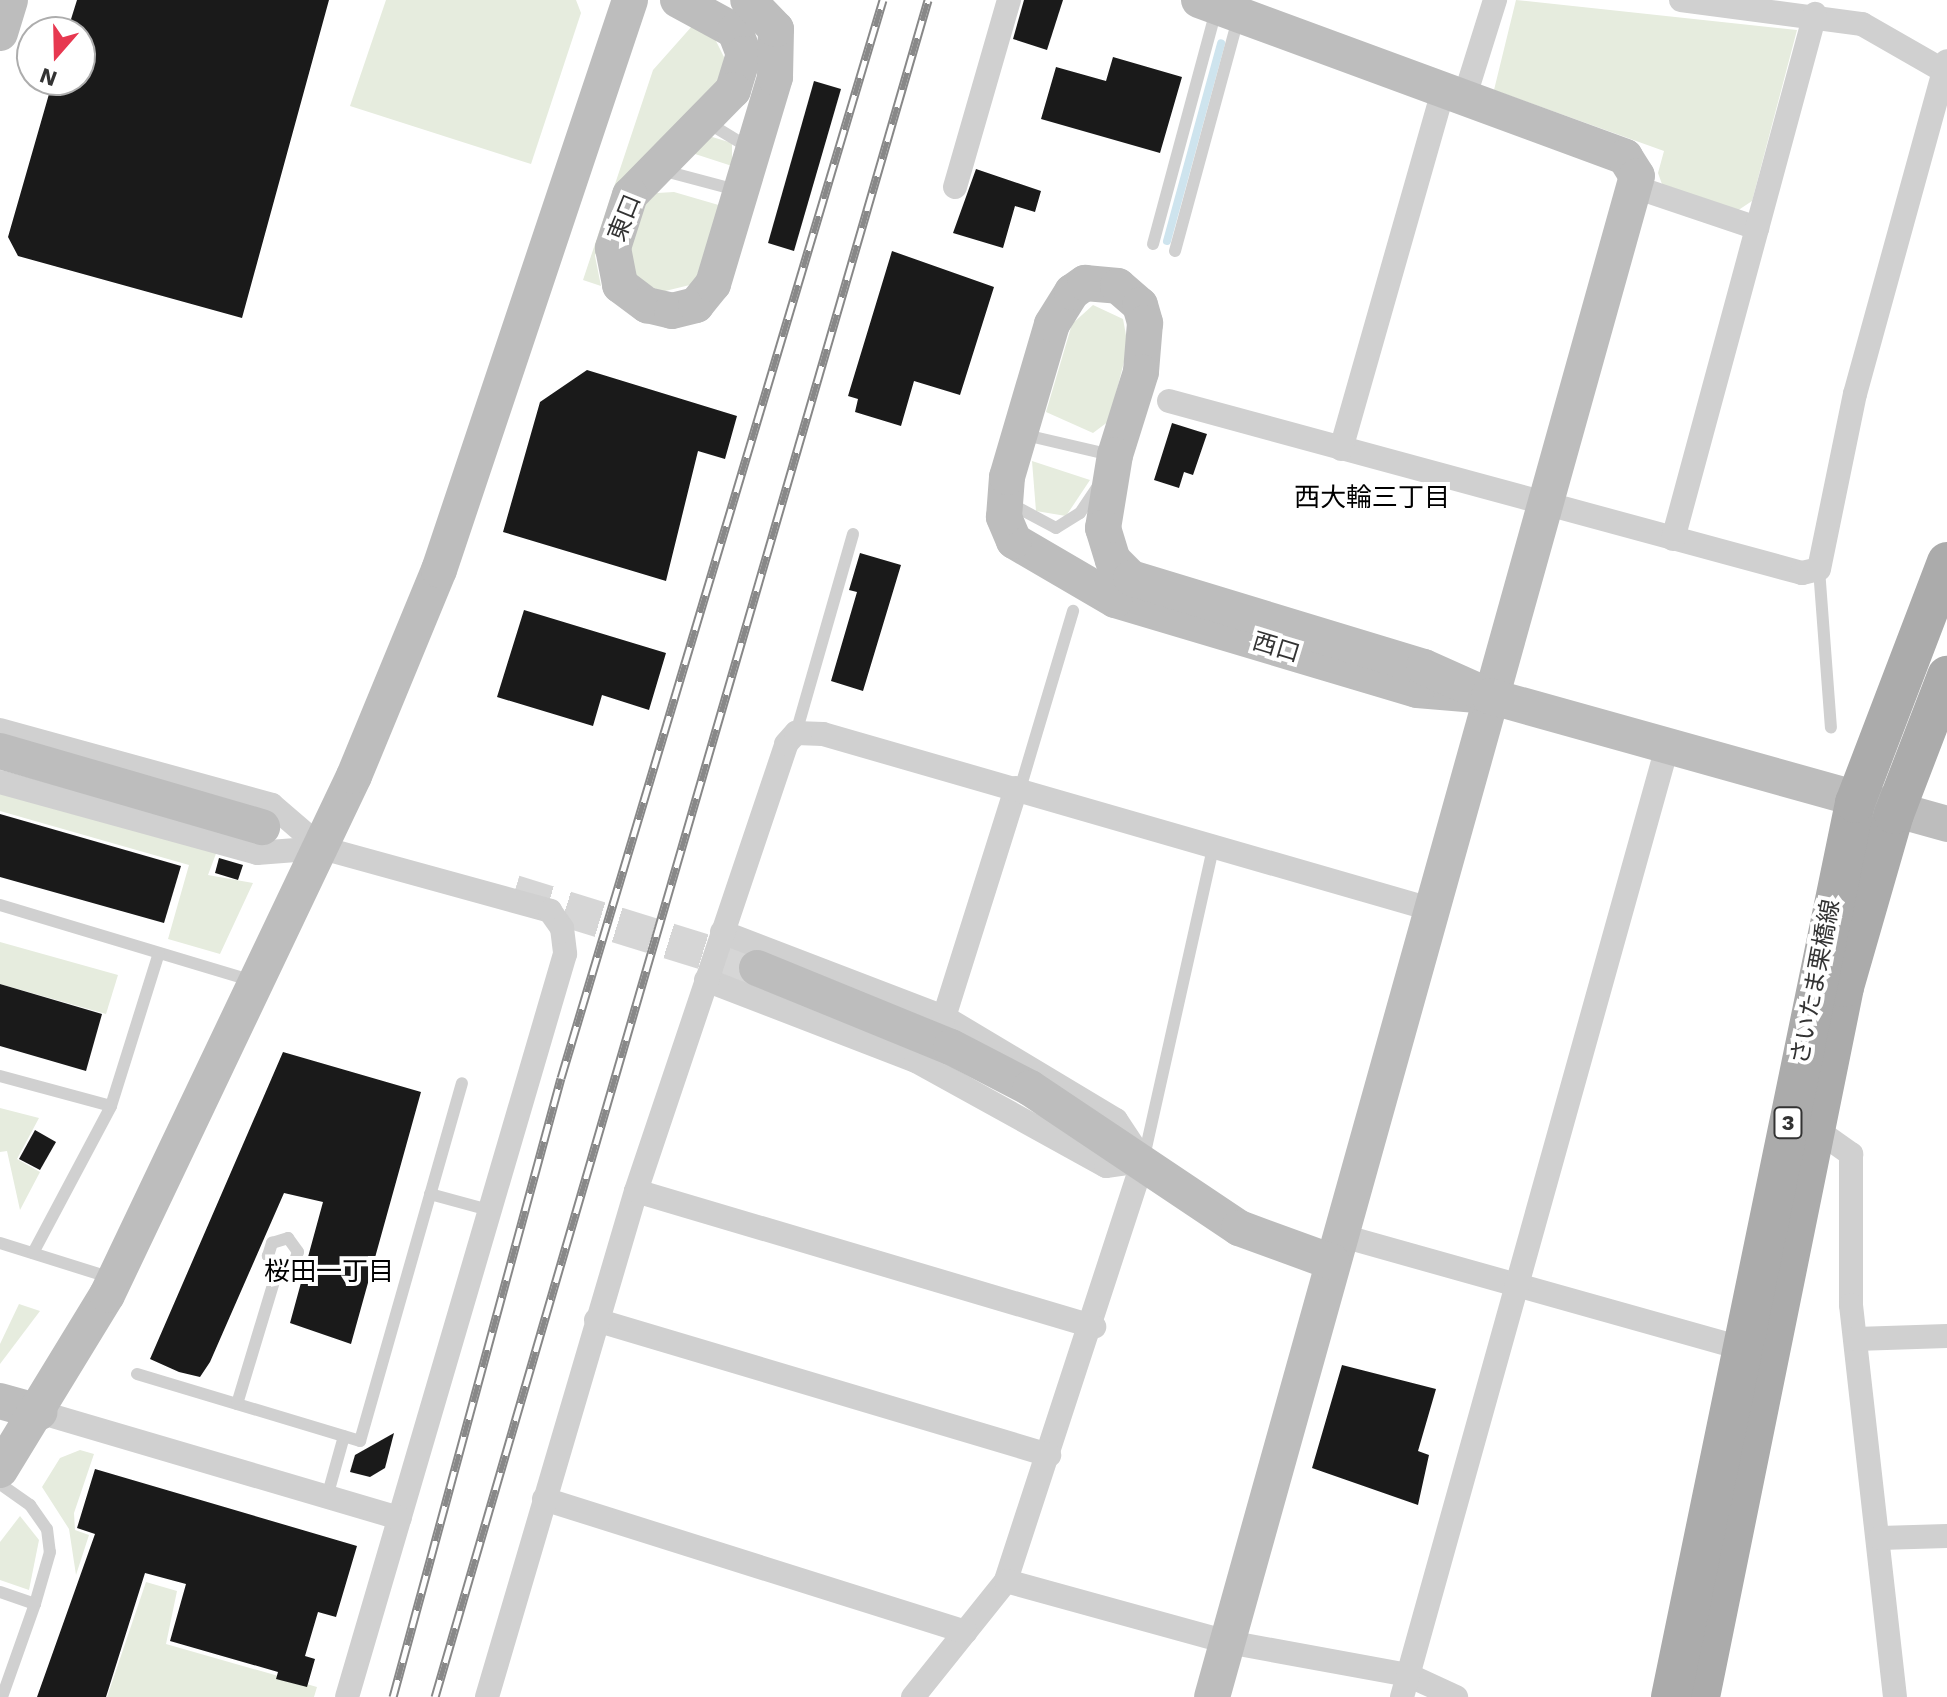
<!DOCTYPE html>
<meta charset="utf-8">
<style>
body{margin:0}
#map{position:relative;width:1947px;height:1697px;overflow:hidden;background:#fff;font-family:"Work Sans","Noto Sans JP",sans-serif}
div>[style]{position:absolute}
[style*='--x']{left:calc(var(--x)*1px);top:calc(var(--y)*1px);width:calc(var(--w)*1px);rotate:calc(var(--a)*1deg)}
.green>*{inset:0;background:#e6ecde}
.stream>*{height:8px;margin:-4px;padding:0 4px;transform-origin:4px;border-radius:4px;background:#cee4ee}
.building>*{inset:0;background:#1a1a1a}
.secondary-tunnel>*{height:36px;margin-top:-18px;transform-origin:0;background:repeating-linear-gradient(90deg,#d6d6d6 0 36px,transparent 0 54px)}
.lane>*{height:12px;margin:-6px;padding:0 6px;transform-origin:6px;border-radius:6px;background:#d0d0d0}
.street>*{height:24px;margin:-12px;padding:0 12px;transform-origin:12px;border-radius:12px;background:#d0d0d0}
.secondary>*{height:36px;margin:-18px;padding:0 18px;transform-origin:18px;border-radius:18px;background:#bdbdbd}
.primary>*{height:40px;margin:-20px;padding:0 20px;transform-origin:20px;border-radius:20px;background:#ababab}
.rail>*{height:9px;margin-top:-4.5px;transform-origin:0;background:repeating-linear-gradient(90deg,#fff 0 18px,#888 0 36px);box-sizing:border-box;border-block:2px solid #888}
span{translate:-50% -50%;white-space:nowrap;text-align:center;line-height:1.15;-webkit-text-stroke:8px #fff;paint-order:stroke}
.shield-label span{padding:2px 6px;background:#fff;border:2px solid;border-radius:6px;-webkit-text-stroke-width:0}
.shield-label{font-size:22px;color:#333;font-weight:700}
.street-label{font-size:24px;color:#333}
.neighbourhood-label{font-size:26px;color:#000}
.north{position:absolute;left:16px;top:16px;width:80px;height:80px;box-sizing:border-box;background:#fff;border:2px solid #adadad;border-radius:50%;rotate:200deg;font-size:22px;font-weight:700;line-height:32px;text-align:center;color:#333}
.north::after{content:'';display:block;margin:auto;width:28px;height:36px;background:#e73850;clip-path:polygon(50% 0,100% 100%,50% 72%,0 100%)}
</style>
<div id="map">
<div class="green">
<i style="clip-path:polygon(386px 0,576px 0,581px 13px,531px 164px,350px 106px)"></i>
<i style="clip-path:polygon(1516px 0,1797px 30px,1752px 201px,1737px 211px,1663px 187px,1658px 173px,1664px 151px,1494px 90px)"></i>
<i style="clip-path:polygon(693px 25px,715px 39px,724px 57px,722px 78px,620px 185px,595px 256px,601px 286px,583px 280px,653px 70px)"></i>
<i style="clip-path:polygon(709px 136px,732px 143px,732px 166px,692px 153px)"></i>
<i style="clip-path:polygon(674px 192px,722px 206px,694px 284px,661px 292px,635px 277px,628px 257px,642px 208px,657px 193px)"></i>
<i style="clip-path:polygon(1093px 305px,1123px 319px,1128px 346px,1109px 421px,1093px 433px,1046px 412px,1072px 324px)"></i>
<i style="clip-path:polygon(1032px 461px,1090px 480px,1066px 516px,1036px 511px)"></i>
<i style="clip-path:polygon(0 787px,217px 851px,208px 875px,253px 883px,220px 954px,168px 939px,189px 865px,0 811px)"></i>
<i style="clip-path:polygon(0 942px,118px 975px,106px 1014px,0 984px)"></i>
<i style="clip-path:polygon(0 1108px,39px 1118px,17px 1159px,40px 1172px,20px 1210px,7px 1151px,0 1152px)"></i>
<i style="clip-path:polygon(19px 1304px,40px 1311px,0 1364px,0 1344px)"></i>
<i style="clip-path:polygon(80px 1450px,94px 1454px,74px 1513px,75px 1530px,89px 1535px,76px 1575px,69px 1529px,42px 1487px,60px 1458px)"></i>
<i style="clip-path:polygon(20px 1516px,39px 1540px,29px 1590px,0 1580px,0 1542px)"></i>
<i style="clip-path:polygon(146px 1582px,177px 1591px,166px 1644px,317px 1687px,314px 1697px,107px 1697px)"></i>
</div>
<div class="stream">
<i style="--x:1167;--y:241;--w:205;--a:-74.7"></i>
</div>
<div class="building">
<i style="clip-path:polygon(77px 0,329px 0,242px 318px,18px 256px,8px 237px,53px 80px,80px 80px,80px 32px,67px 32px)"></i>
<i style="clip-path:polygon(1024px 0,1063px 0,1047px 50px,1013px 39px)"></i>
<i style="clip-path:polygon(1113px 57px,1182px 77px,1160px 153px,1041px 119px,1056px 67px,1106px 81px)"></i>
<i style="clip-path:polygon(814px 81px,841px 89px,794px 251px,768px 243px)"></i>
<i style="clip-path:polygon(976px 169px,1041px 191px,1035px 212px,1015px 206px,1003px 248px,953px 233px)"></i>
<i style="clip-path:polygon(892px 251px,994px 287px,960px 395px,914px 381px,901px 426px,855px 412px,858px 399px,848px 396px)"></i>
<i style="clip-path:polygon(587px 370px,737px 416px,725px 459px,698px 451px,666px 581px,503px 532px,540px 402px)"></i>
<i style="clip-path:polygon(1172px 423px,1207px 434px,1193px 475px,1184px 472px,1179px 488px,1154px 480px)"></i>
<i style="clip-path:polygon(860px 553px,901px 565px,863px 691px,831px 681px,857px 592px,849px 590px)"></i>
<i style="clip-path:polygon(524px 610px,666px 653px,649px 710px,602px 695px,593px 726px,497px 697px)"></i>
<i style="clip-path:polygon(0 814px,181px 866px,164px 923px,0 877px)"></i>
<i style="clip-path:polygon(219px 858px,243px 865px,238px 880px,215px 873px)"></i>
<i style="clip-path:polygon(0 984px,102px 1014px,86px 1071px,0 1046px)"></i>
<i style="clip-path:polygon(283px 1052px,421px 1092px,351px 1344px,290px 1323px,323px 1202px,284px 1193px,210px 1362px,200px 1377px,179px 1372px,150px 1359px)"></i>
<i style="clip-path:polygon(35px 1130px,56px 1142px,40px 1170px,19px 1159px)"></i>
<i style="clip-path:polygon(1342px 1365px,1436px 1389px,1418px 1451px,1429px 1455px,1418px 1505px,1312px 1468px)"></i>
<i style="clip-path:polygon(394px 1433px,385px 1468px,370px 1477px,350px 1472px,355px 1455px)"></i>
<i style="clip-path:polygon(95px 1469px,357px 1546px,336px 1617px,318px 1612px,305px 1656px,315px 1659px,307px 1687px,276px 1679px,278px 1672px,170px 1641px,186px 1584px,145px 1573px,106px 1697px,37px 1697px,95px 1534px,77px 1528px)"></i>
</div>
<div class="secondary-tunnel">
<i style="--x:514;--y:893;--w:254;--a:17.2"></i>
</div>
<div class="lane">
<i style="--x:710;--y:124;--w:44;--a:31.2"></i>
<i style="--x:661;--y:170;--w:78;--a:14.9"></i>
<i style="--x:1153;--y:244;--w:241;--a:-74.9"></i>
<i style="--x:1175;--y:251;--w:240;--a:-74.8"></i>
<i style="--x:1021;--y:434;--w:92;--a:13.1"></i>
<i style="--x:1011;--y:504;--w:51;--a:28.1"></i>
<i style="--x:1056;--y:528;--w:28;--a:-32"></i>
<i style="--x:1080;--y:513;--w:32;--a:-56"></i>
<i style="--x:1819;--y:569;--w:159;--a:85.7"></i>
<i style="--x:796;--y:733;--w:207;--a:-74"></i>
<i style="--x:1020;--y:789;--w:186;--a:-73.4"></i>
<i style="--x:0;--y:905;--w:265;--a:16.7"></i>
<i style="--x:0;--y:1076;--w:115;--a:15.1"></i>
<i style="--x:1144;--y:1157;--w:320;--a:-77.4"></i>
<i style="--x:430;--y:1194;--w:61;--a:15.2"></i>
<i style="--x:0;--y:1243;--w:117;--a:17.4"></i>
<i style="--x:33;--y:1253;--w:166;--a:-62"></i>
<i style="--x:111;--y:1106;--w:160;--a:-72.6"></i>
<i style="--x:137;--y:1374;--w:233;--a:16.7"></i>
<i style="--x:360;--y:1441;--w:372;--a:-74.1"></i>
<i style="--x:237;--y:1404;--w:142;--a:-73.2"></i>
<i style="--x:278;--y:1268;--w:16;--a:-130"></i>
<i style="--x:268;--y:1256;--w:14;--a:-73"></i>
<i style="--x:272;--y:1243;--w:17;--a:-17"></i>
<i style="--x:288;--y:1238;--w:17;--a:54"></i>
<i style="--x:298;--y:1252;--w:12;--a:110"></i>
<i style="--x:294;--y:1263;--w:17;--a:163"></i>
<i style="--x:0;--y:1484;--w:37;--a:35"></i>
<i style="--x:30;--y:1505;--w:29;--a:55"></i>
<i style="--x:47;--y:1529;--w:23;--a:83"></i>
<i style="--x:50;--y:1552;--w:54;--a:106.1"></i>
<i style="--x:35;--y:1604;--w:37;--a:-161"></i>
<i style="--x:327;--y:1497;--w:63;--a:-74.4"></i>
<i style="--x:2;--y:1697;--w:99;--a:-70.5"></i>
</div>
<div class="street">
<i style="--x:1681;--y:0;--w:183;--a:7.6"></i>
<i style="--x:1862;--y:24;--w:95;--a:29.8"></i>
<i style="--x:1464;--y:99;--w:104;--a:-72.6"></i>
<i style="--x:955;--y:187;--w:195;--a:-73.9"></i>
<i style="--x:1635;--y:187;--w:129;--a:18.6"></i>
<i style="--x:1169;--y:401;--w:656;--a:15.2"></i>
<i style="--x:1802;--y:573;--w:17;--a:-13"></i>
<i style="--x:1819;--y:569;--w:179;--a:-78.4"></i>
<i style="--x:1855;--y:394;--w:345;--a:-74.6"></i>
<i style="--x:1341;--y:449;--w:372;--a:-74.1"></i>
<i style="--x:1673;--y:539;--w:544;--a:-74.86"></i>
<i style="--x:0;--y:730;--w:282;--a:15.4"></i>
<i style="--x:272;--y:805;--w:66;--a:40.7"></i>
<i style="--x:0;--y:782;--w:267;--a:15.4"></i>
<i style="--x:257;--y:853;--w:65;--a:-4.4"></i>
<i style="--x:322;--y:848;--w:237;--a:15.4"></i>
<i style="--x:550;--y:911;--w:21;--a:55"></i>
<i style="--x:562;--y:928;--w:26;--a:83"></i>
<i style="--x:565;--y:954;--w:774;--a:106.35"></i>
<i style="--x:722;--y:932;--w:238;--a:21"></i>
<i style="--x:944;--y:1017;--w:200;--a:30.9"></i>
<i style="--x:1116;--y:1120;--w:49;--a:56.6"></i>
<i style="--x:1143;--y:1161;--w:442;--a:108.1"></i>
<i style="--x:1006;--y:1581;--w:149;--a:128.7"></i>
<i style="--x:706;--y:980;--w:225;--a:21.1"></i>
<i style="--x:916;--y:1061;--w:217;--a:28.9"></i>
<i style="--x:1106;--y:1166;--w:37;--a:-8"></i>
<i style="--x:944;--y:1017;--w:240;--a:-72.5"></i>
<i style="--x:1817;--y:1130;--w:42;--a:35.2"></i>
<i style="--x:1851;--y:1154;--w:151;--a:90"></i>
<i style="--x:1851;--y:1305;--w:394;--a:83.6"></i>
<i style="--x:636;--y:1191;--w:478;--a:16.5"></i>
<i style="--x:1339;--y:1235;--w:419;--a:15.7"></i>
<i style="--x:596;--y:1320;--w:473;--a:16.6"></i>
<i style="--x:1856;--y:1339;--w:91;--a:-1.9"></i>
<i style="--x:39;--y:1412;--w:376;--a:16.4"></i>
<i style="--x:544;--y:1499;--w:442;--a:17.5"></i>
<i style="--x:1880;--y:1538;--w:67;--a:-1.7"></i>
<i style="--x:1006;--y:1581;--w:230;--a:15.4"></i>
<i style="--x:1228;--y:1642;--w:183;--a:10.4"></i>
<i style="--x:1408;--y:1675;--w:53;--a:24.6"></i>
<i style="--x:487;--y:1697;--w:527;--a:-73.59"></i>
<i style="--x:636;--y:1191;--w:471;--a:-71.4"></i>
<i style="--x:786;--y:744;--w:15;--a:-48"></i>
<i style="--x:796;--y:733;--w:27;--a:2"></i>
<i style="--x:823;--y:734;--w:632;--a:16.08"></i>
<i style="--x:1402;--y:1697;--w:986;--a:-74.41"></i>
</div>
<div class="secondary">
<i style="--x:678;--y:0;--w:65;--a:28.5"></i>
<i style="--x:735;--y:31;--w:25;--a:69"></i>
<i style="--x:744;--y:54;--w:38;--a:107"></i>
<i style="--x:733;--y:90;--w:147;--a:134.4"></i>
<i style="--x:630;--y:195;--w:56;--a:107.8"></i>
<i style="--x:613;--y:248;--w:38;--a:79"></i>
<i style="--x:620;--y:285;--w:34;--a:37"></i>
<i style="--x:647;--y:305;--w:26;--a:13"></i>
<i style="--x:672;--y:311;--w:25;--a:-14"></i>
<i style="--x:696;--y:305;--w:27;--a:-51"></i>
<i style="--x:713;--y:284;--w:216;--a:-73.3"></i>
<i style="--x:775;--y:77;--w:48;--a:-88.8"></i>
<i style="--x:776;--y:29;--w:40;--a:-134"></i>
<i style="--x:1199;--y:0;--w:454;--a:20.2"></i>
<i style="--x:1625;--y:157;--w:22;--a:58"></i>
<i style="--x:1637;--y:176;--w:1579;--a:105.61"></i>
<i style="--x:0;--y:33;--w:34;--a:-73"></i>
<i style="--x:1489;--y:696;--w:72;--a:-175.2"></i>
<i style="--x:1417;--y:690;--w:315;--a:-163.4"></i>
<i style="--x:1115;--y:600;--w:117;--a:-149.7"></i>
<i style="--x:1014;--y:541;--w:26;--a:-113"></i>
<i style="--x:1004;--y:517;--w:40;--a:-85.7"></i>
<i style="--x:1007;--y:477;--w:159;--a:-73.6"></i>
<i style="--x:1052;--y:324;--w:38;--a:-58"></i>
<i style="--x:1072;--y:292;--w:16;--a:-35"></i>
<i style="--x:1085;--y:283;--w:33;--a:5"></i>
<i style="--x:1118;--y:286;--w:29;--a:41"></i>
<i style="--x:1140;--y:305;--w:19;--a:74"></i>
<i style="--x:1145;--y:323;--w:49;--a:94.7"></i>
<i style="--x:1141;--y:372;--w:87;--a:107.4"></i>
<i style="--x:1115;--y:455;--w:74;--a:99.3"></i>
<i style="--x:1103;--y:528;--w:34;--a:73"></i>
<i style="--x:1113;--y:560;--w:25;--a:45"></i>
<i style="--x:1131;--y:578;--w:306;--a:16.9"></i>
<i style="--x:1424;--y:667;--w:71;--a:24"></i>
<i style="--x:1489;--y:696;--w:476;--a:15.6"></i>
<i style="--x:0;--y:751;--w:273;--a:16.2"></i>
<i style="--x:757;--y:968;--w:209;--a:22.2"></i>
<i style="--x:951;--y:1047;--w:89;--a:27.4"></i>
<i style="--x:1030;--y:1088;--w:252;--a:33.8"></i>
<i style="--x:1239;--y:1228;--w:99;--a:20.1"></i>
<i style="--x:0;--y:1401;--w:41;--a:15.8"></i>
<i style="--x:0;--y:1470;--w:205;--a:-58.6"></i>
<i style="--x:107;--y:1295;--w:575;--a:-64.55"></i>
<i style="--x:354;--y:776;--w:223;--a:-67.6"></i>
<i style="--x:439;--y:570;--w:601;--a:-71.47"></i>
</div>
<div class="primary">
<i style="--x:1701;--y:1692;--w:719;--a:-78.53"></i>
<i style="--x:1844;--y:987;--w:180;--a:-73.9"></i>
<i style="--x:1894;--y:814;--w:148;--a:-69"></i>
<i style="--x:1671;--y:1697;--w:913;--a:-78.37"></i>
<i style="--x:1855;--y:803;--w:258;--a:-69.1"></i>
</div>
<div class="rail">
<i style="--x:393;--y:1697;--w:641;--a:-74.82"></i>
<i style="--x:561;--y:1078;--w:1125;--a:-73.37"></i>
<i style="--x:435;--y:1697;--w:1767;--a:-73.8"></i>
</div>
<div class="shield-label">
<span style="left:1788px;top:1123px">3</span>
</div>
<div class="street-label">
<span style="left:625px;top:218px;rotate:-68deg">東口</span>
<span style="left:1276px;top:648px;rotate:17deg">西口</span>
<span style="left:1816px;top:982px;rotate:-79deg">さいたま栗橋線</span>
</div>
<div class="neighbourhood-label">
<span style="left:1372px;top:498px">西大輪三丁目</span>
<span style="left:329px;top:1272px">桜田一丁目</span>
</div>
<div class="north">N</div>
</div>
